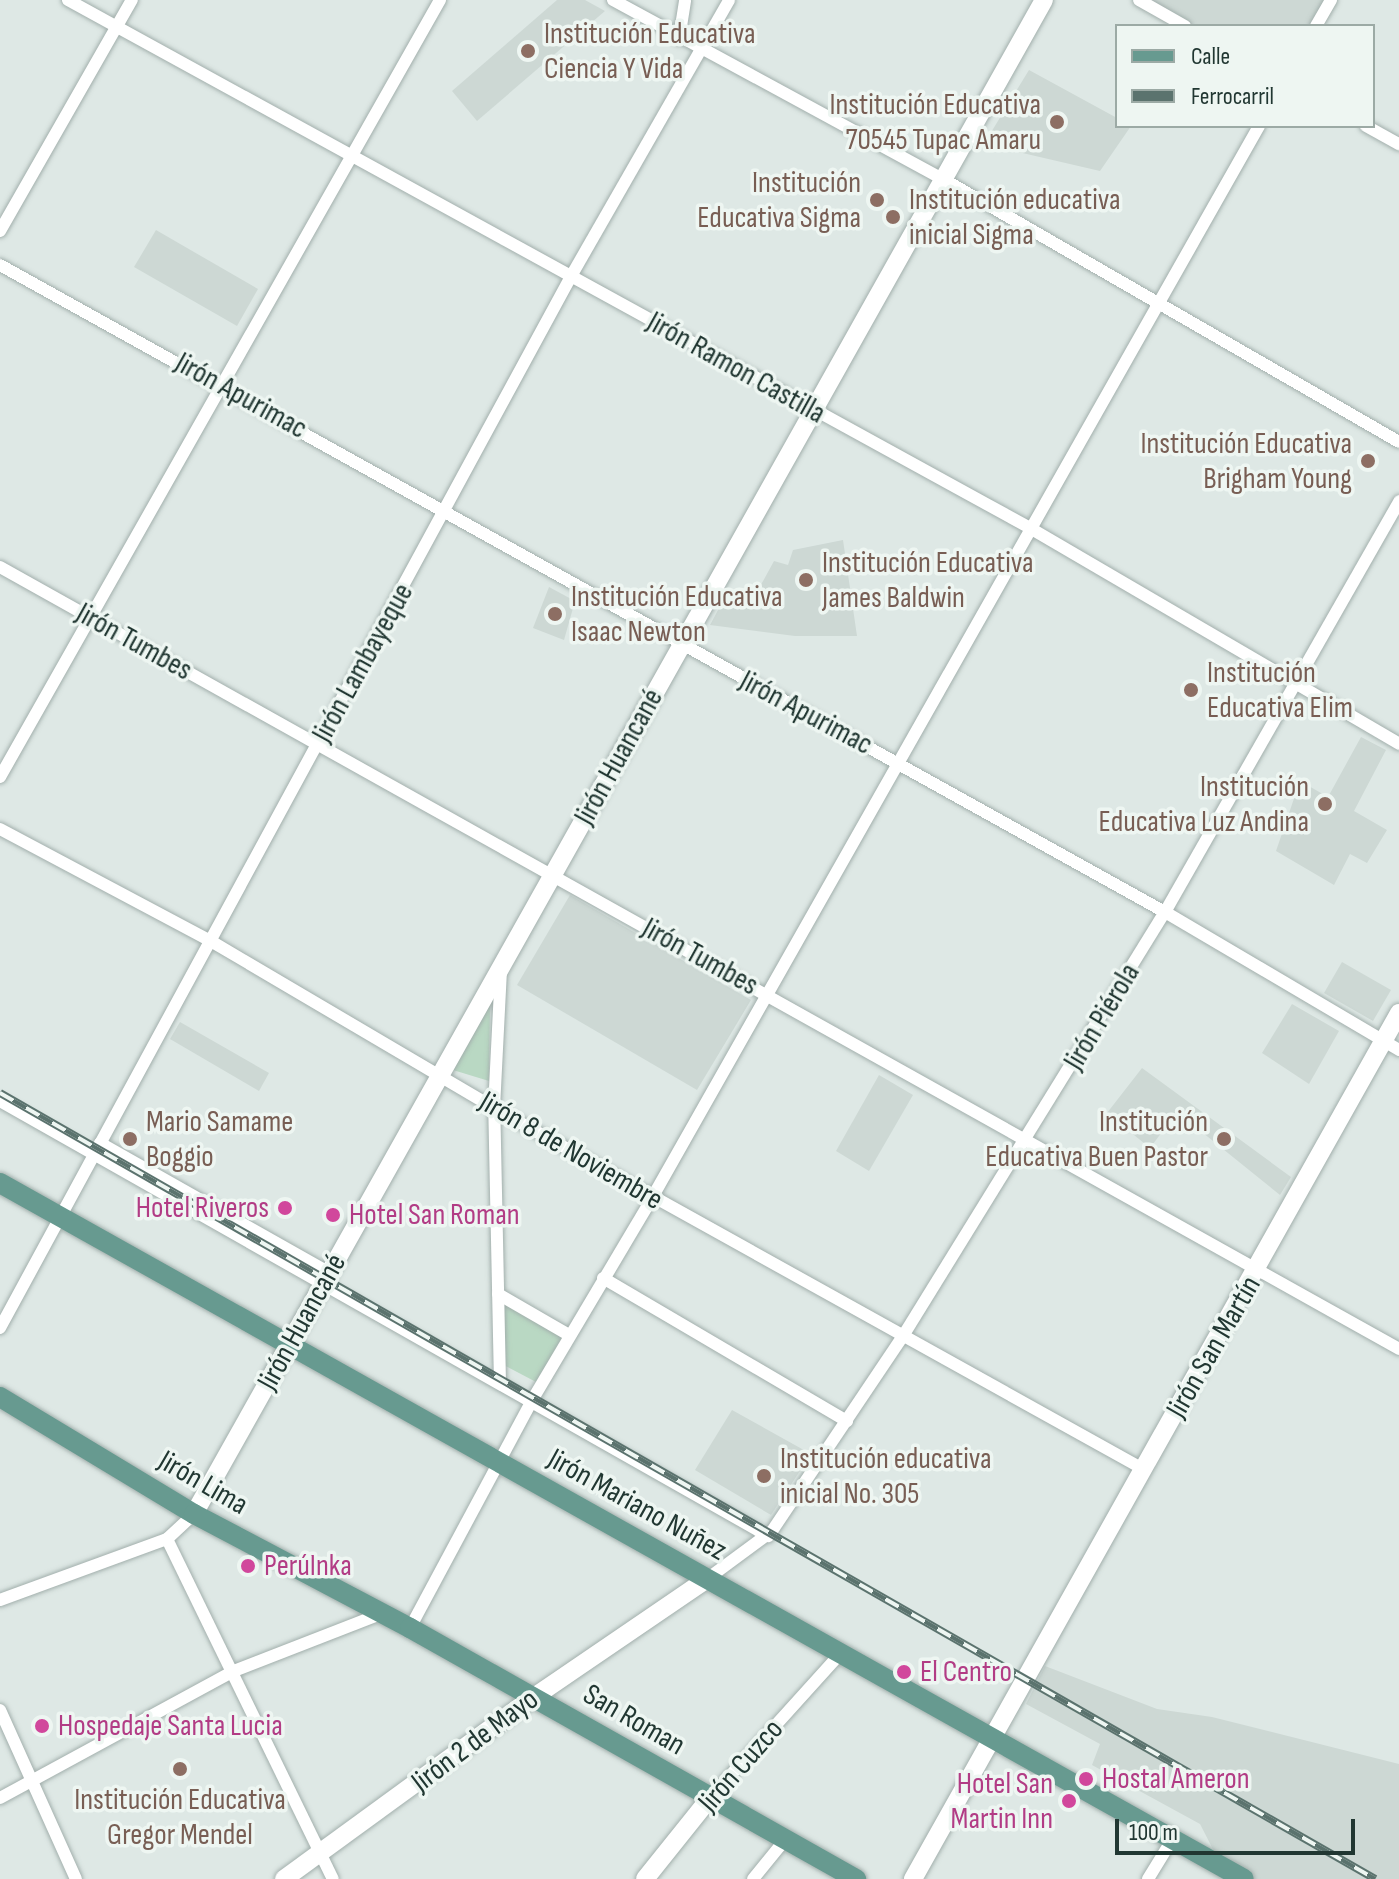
<!DOCTYPE html>
<meta charset="utf-8">
<style>
body{margin:0}
#map{position:relative;width:1399px;height:1879px;overflow:hidden;background:#dee8e5;font-family:"Sofia Sans Condensed",sans-serif}
div>[style]{position:absolute}
[style*='--x']{left:calc(var(--x)*1px);top:calc(var(--y)*1px);width:calc(var(--w)*1px);rotate:calc(var(--a)*1deg)}
.built>*{inset:0;background:#cdd8d4}
.green>*{inset:0;background:#b9d8c3}
.roads{filter:drop-shadow(0 0 2px #a2afac) drop-shadow(0 0 2px #a2afac)}
.street>*{height:12px;margin:-6px;padding:0 6px;transform-origin:6px;border-radius:6px;background:#fff}
.secondary>*{height:18px;margin:-9px;padding:0 9px;transform-origin:9px;border-radius:9px;background:#fff}
.primary>*{height:20px;margin:-10px;padding:0 10px;transform-origin:10px;border-radius:10px;background:#679a90}
.rail>*{height:8px;margin-top:-4px;transform-origin:0;background:repeating-linear-gradient(90deg,#eef6f2 0 15px,#5b736e 0 30px);box-sizing:border-box;border-block:2px solid #5b736e}
.dots>*{width:22px;height:22px;translate:-50% -50%;box-sizing:border-box;border:4px solid #eef6f2;border-radius:50%}
span{translate:-50% -50%;white-space:nowrap;text-align:center;line-height:1.15;-webkit-text-stroke:7px #eef6f2;paint-order:stroke}
.education-label{font-size:30px;color:#785e54}
.left{translate:0 -50%;text-align:left}
.right{translate:-100% -50%;text-align:right}
.street-label{font-size:30px;color:#213732}
.hotel-label{font-size:30px;color:#b23c85}
.legend{position:absolute;left:1115px;top:24px;width:260px;height:104px;box-sizing:border-box;background:#eef6f2;border:2px solid #9caaa5;margin:0;padding:10px 14px;list-style:none;font-size:24px;color:#213732}
.legend li{display:flex;align-items:center;gap:16px;height:40px}
.legend b{width:40px;border:2px solid #9caaa5}
.scale{position:absolute;left:1115px;top:1819px;width:240px;height:36px;box-sizing:border-box;border:4px solid #213732;border-top:0;padding-left:10px;font-size:24px;line-height:28px;white-space:nowrap;color:#213732;-webkit-text-stroke:6px #eef6f2;paint-order:stroke}
</style>
<div id="map">
<div class="built">
<i style="clip-path:polygon(557px 0,585px 0,605px 11px,477px 121px,452px 91px)"></i>
<i style="clip-path:polygon(1149px 0,1324px 0,1309px 26px,1194px 26px)"></i>
<i style="clip-path:polygon(1029px 70px,1117px 118px,1117px 126px,1131px 126px,1100px 171px,1010px 150px,987px 139px)"></i>
<i style="clip-path:polygon(156px 230px,258px 289px,237px 326px,134px 267px)"></i>
<i style="clip-path:polygon(843px 540px,857px 636px,795px 636px,710px 625px,726px 595px,751px 603px,774px 561px,788px 565px,793px 550px)"></i>
<i style="clip-path:polygon(549px 587px,575px 601px,564px 640px,533px 628px)"></i>
<i style="clip-path:polygon(1361px 737px,1386px 750px,1354px 811px,1387px 830px,1367px 863px,1350px 854px,1334px 885px,1276px 851px,1300px 781px,1328px 797px)"></i>
<i style="clip-path:polygon(570px 895px,751px 1000px,697px 1090px,517px 985px)"></i>
<i style="clip-path:polygon(1342px 962px,1391px 990px,1373px 1021px,1324px 993px)"></i>
<i style="clip-path:polygon(1292px 1004px,1339px 1031px,1309px 1084px,1262px 1053px)"></i>
<i style="clip-path:polygon(180px 1022px,269px 1073px,259px 1091px,170px 1039px)"></i>
<i style="clip-path:polygon(1142px 1068px,1291px 1177px,1280px 1195px,1177px 1112px,1150px 1148px,1107px 1113px)"></i>
<i style="clip-path:polygon(879px 1075px,913px 1095px,869px 1171px,836px 1151px)"></i>
<i style="clip-path:polygon(732px 1410px,811px 1454px,771px 1515px,695px 1470px)"></i>
<i style="clip-path:polygon(1045px 1666px,1157px 1709px,1212px 1717px,1399px 1764px,1399px 1879px,1251px 1879px,1219px 1861px,1200px 1824px,1092px 1765px,1100px 1744px,1026px 1704px)"></i>
</div>
<div class="green">
<i style="clip-path:polygon(490px 1002px,489px 1081px,453px 1070px)"></i>
<i style="clip-path:polygon(501px 1299px,564px 1336px,538px 1383px,502px 1364px)"></i>
</div>
<div class="roads">
<div class="street">
<i style="--x:68;--y:0;--w:1097;--a:28.76"></i>
<i style="--x:1030;--y:528;--w:428;--a:30.3"></i>
<i style="--x:613;--y:0;--w:375;--a:28.5"></i>
<i style="--x:943;--y:179;--w:526;--a:29.97"></i>
<i style="--x:1139;--y:0;--w:53;--a:29.5"></i>
<i style="--x:1316;--y:26;--w:30;--a:-60"></i>
<i style="--x:679;--y:39;--w:39;--a:-81"></i>
<i style="--x:1366;--y:126;--w:38;--a:29"></i>
<i style="--x:0;--y:231;--w:266;--a:-60.3"></i>
<i style="--x:0;--y:265;--w:1333;--a:29.05"></i>
<i style="--x:1165;--y:912;--w:272;--a:30.5"></i>
<i style="--x:0;--y:567;--w:1603;--a:29.2"></i>
<i style="--x:0;--y:777;--w:893;--a:-60.48"></i>
<i style="--x:0;--y:829;--w:237;--a:28"></i>
<i style="--x:209;--y:940;--w:331;--a:30.5"></i>
<i style="--x:494;--y:1108;--w:743;--a:29.08"></i>
<i style="--x:0;--y:1101;--w:883;--a:29.53"></i>
<i style="--x:100;--y:1143;--w:264;--a:29.5"></i>
<i style="--x:603;--y:1278;--w:283;--a:30.4"></i>
<i style="--x:498;--y:1294;--w:82;--a:30"></i>
<i style="--x:0;--y:1328;--w:1195;--a:-61.5"></i>
<i style="--x:570;--y:278;--w:320;--a:-60.2"></i>
<i style="--x:500;--y:1383;--w:275;--a:-91.2"></i>
<i style="--x:494;--y:1108;--w:138;--a:-87.1"></i>
<i style="--x:167;--y:1539;--w:378;--a:64"></i>
<i style="--x:707;--y:1579;--w:81;--a:-36.4"></i>
<i style="--x:772;--y:1531;--w:235;--a:-56.1"></i>
<i style="--x:903;--y:1336;--w:498;--a:-58.3"></i>
<i style="--x:1165;--y:912;--w:473;--a:-60.3"></i>
<i style="--x:0;--y:1600;--w:178;--a:-20.1"></i>
<i style="--x:167;--y:1539;--w:37;--a:-43"></i>
<i style="--x:410;--y:1628;--w:262;--a:-61.8"></i>
<i style="--x:534;--y:1397;--w:231;--a:-59.3"></i>
<i style="--x:652;--y:1198;--w:1232;--a:-60.48"></i>
<i style="--x:0;--y:1710;--w:185;--a:65.8"></i>
<i style="--x:0;--y:1798;--w:266;--a:-28.5"></i>
<i style="--x:234;--y:1671;--w:157;--a:-21.3"></i>
<i style="--x:709;--y:1799;--w:194;--a:-47.9"></i>
<i style="--x:753;--y:1879;--w:49;--a:-50.8"></i>
<i style="--x:1148;--y:1879;--w:48;--a:-58.6"></i>
</div>
<div class="secondary">
<i style="--x:194;--y:1514;--w:1736;--a:-60.69"></i>
<i style="--x:284;--y:1879;--w:309;--a:-36.1"></i>
<i style="--x:534;--y:1697;--w:209;--a:-34.3"></i>
<i style="--x:645;--y:1879;--w:102;--a:-51.3"></i>
<i style="--x:913;--y:1879;--w:993;--a:-60.7"></i>
</div>
<div class="primary">
<i style="--x:0;--y:1183;--w:1425;--a:29.23"></i>
<i style="--x:0;--y:1397;--w:227;--a:31.1"></i>
<i style="--x:194;--y:1514;--w:244;--a:27.8"></i>
<i style="--x:410;--y:1628;--w:512;--a:29.37"></i>
</div>
</div>
<div class="rail">
<i style="--x:0;--y:1093;--w:1584;--a:29.75"></i>
</div>
<div class="dots">
<i style="left:528px;top:51px;background:#8d6e63"></i>
<i style="left:1057px;top:122px;background:#8d6e63"></i>
<i style="left:877px;top:200px;background:#8d6e63"></i>
<i style="left:893px;top:217px;background:#8d6e63"></i>
<i style="left:1368px;top:461px;background:#8d6e63"></i>
<i style="left:806px;top:580px;background:#8d6e63"></i>
<i style="left:555px;top:614px;background:#8d6e63"></i>
<i style="left:1191px;top:690px;background:#8d6e63"></i>
<i style="left:1325px;top:804px;background:#8d6e63"></i>
<i style="left:130px;top:1139px;background:#8d6e63"></i>
<i style="left:1224px;top:1139px;background:#8d6e63"></i>
<i style="left:285px;top:1208px;background:#d1479c"></i>
<i style="left:333px;top:1215px;background:#d1479c"></i>
<i style="left:764px;top:1476px;background:#8d6e63"></i>
<i style="left:248px;top:1566px;background:#d1479c"></i>
<i style="left:904px;top:1672px;background:#d1479c"></i>
<i style="left:42px;top:1726px;background:#d1479c"></i>
<i style="left:180px;top:1769px;background:#8d6e63"></i>
<i style="left:1086px;top:1779px;background:#d1479c"></i>
<i style="left:1069px;top:1801px;background:#d1479c"></i>
</div>
<div class="education-label">
<span class="left" style="left:544px;top:51px">Institución Educativa<br>Ciencia Y Vida</span>
<span class="right" style="left:1041px;top:122px">Institución Educativa<br>70545 Tupac Amaru</span>
<span class="right" style="left:861px;top:200px">Institución<br>Educativa Sigma</span>
<span class="left" style="left:909px;top:217px">Institución educativa<br>inicial Sigma</span>
<span class="right" style="left:1352px;top:461px">Institución Educativa<br>Brigham Young</span>
<span class="left" style="left:822px;top:580px">Institución Educativa<br>James Baldwin</span>
<span class="left" style="left:571px;top:614px">Institución Educativa<br>Isaac Newton</span>
<span class="left" style="left:1207px;top:690px">Institución<br>Educativa Elim</span>
<span class="right" style="left:1309px;top:804px">Institución<br>Educativa Luz Andina</span>
<span class="left" style="left:146px;top:1139px">Mario Samame<br>Boggio</span>
<span class="right" style="left:1208px;top:1139px">Institución<br>Educativa Buen Pastor</span>
<span class="left" style="left:780px;top:1476px">Institución educativa<br>inicial No. 305</span>
<span style="left:180px;top:1817px">Institución Educativa<br>Gregor Mendel</span>
</div>
<div class="street-label">
<span style="left:736px;top:368px;rotate:29deg">Jirón Ramon Castilla</span>
<span style="left:241px;top:396px;rotate:29deg">Jirón Apurimac</span>
<span style="left:134px;top:642px;rotate:29deg">Jirón Tumbes</span>
<span style="left:363px;top:663px;rotate:-61deg">Jirón Lambayeque</span>
<span style="left:806px;top:713px;rotate:28deg">Jirón Apurimac</span>
<span style="left:619px;top:757px;rotate:-61deg">Jirón Huancané</span>
<span style="left:700px;top:957px;rotate:29deg">Jirón Tumbes</span>
<span style="left:1102px;top:1017px;rotate:-59deg">Jirón Piérola</span>
<span style="left:571px;top:1151px;rotate:30deg">Jirón 8 de Noviembre</span>
<span style="left:302px;top:1322px;rotate:-61deg">Jirón Huancané</span>
<span style="left:1214px;top:1347px;rotate:-60deg">Jirón San Martín</span>
<span style="left:203px;top:1483px;rotate:30deg">Jirón Lima</span>
<span style="left:637px;top:1505px;rotate:29deg">Jirón Mariano Nuñez</span>
<span style="left:634px;top:1720px;rotate:30deg">San Roman</span>
<span style="left:475px;top:1741px;rotate:-37deg">Jirón 2 de Mayo</span>
<span style="left:741px;top:1766px;rotate:-49deg">Jirón Cuzco</span>
</div>
<div class="hotel-label">
<span class="right" style="left:269px;top:1208px">Hotel Riveros</span>
<span class="left" style="left:349px;top:1215px">Hotel San Roman</span>
<span class="left" style="left:264px;top:1566px">PerúInka</span>
<span class="left" style="left:920px;top:1672px">El Centro</span>
<span class="left" style="left:58px;top:1726px">Hospedaje Santa Lucia</span>
<span class="left" style="left:1102px;top:1779px">Hostal Ameron</span>
<span class="right" style="left:1053px;top:1801px">Hotel San<br>Martin Inn</span>
</div>
<ul class="legend">
<li><b style="height:10px;background:#679a90"></b>Calle</li>
<li><b style="height:10px;background:#5b736e"></b>Ferrocarril</li>
</ul>
<div class="scale">100 m</div>
</div>
